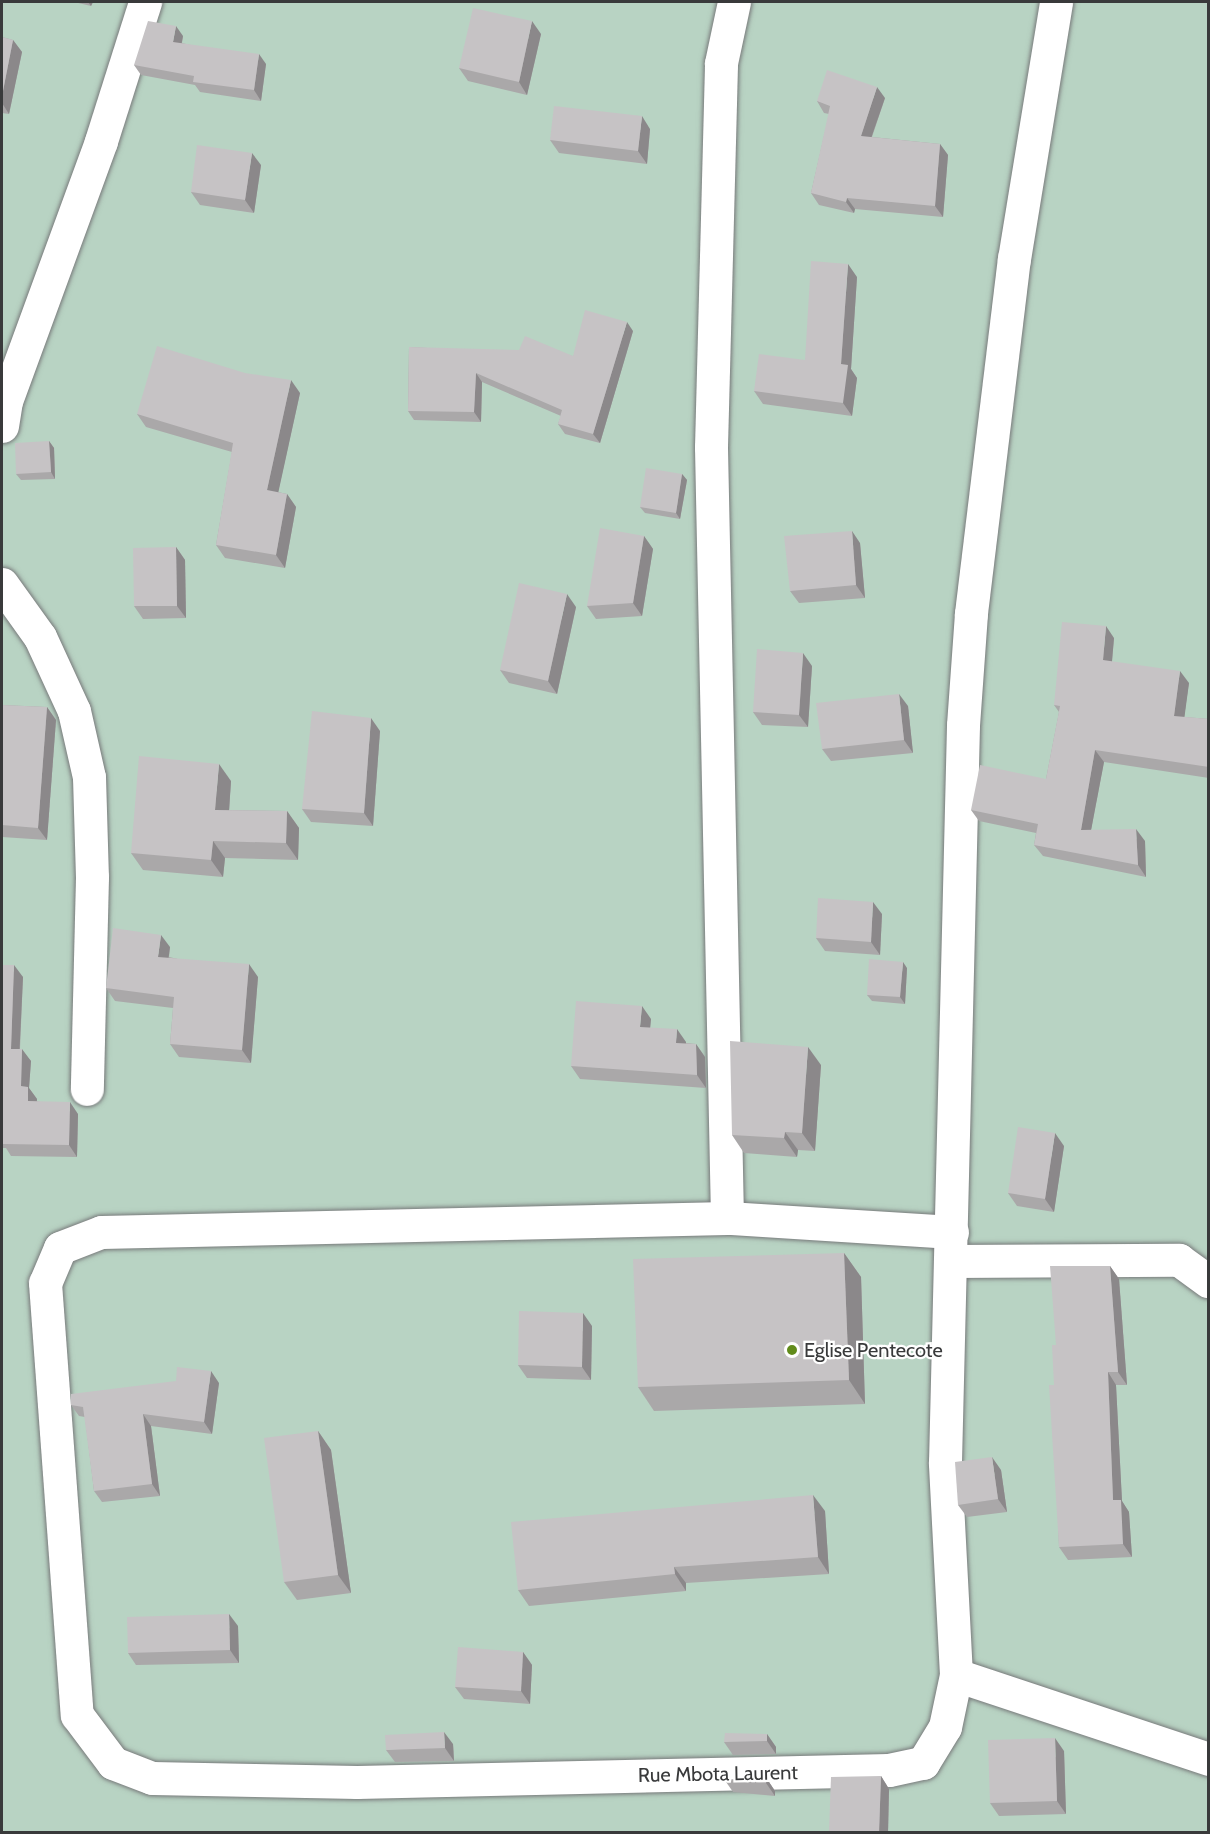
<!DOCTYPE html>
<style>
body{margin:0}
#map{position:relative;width:1210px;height:1834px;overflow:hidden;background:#ecedef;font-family:Cabin,sans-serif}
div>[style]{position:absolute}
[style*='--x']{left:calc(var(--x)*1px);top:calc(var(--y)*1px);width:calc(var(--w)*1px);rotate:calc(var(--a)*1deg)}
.green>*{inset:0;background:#b8d3c3}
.roads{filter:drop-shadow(0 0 2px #787a7b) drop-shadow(0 0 2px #787a7b)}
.minor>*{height:33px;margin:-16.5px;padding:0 16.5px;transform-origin:16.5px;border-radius:16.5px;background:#fff}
.wall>*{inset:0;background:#aaa8a9}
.shaded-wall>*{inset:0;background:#8b888a}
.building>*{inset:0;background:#c6c3c5}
.dots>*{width:16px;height:16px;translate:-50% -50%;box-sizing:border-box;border:3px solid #fff;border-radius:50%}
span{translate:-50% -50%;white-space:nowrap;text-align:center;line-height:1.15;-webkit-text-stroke:4.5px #fff;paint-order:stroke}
.poi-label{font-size:20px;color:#393a3b}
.left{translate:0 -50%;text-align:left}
.street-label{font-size:20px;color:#393a3b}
.frame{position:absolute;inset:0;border:3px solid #393a3b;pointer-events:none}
</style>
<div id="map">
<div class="green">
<i style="clip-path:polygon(2px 2px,1208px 2px,1208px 1832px,2px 1832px)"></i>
</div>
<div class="roads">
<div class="minor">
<i style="--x:2;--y:426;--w:25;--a:-81"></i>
<i style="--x:6;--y:401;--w:277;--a:-69.9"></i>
<i style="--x:101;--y:141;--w:146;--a:-72.4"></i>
<i style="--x:2;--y:584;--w:65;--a:54.4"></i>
<i style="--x:40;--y:637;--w:81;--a:65.3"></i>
<i style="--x:74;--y:711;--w:68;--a:77.2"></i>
<i style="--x:89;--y:777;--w:100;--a:88.3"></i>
<i style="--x:92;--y:877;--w:212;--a:91.4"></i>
<i style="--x:727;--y:1218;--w:771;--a:-91.19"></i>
<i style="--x:711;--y:447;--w:384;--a:-88.5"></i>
<i style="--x:721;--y:63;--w:62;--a:-78"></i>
<i style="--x:952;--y:1232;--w:225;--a:-176.4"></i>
<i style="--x:727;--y:1218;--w:626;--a:178.72"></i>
<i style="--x:101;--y:1232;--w:44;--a:158.7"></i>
<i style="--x:60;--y:1248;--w:38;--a:113"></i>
<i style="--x:45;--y:1283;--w:433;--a:85.8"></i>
<i style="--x:77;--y:1715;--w:60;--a:53.1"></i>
<i style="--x:113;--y:1763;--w:42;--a:21"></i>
<i style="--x:152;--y:1778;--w:205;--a:1.1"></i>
<i style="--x:357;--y:1782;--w:532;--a:-1.29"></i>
<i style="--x:889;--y:1770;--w:35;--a:-12"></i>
<i style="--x:923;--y:1763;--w:42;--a:-58.6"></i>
<i style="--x:945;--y:1727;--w:53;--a:-78.1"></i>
<i style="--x:956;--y:1675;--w:266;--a:18.4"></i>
<i style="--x:951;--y:1261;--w:228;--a:-0.3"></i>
<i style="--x:1179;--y:1260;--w:36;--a:36"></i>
<i style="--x:956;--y:1675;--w:213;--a:-93"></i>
<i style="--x:945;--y:1462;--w:737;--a:-88.6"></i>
<i style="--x:963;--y:725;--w:112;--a:-85.9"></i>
<i style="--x:971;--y:613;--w:357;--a:-83.1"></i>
<i style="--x:1014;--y:259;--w:260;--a:-80.7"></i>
</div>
</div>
<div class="wall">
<i style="clip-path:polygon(74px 2px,93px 2px,91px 6px)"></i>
<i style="clip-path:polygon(541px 34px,527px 95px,468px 81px,459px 68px)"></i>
<i style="clip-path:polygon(183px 36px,182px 43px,266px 64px,261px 101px,200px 92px,195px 85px,141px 75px,134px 65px)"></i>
<i style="clip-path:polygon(2px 37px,13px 40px,22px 52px,9px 114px,2px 113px)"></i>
<i style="clip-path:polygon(885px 98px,872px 137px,940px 144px,948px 155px,943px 217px,855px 209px,854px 213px,819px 205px,811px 193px,829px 114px,824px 113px,817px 101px)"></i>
<i style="clip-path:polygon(650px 129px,647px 164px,559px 153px,550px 140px)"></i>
<i style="clip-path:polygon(261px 165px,254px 213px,200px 205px,191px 192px)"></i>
<i style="clip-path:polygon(857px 277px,851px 369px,857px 378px,852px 416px,763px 404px,754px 391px,805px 360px)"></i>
<i style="clip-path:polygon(633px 331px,600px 443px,565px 434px,558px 424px,561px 416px,482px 382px,481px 422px,414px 420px,408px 411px,409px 347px,573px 356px)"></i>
<i style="clip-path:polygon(300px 393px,278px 492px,287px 494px,296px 507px,285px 568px,225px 558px,216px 545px,232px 452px,146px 427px,137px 414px)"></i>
<i style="clip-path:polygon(49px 441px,54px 448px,55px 479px,21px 480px,16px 474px)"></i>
<i style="clip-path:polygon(682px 474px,687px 480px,680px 519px,645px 513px,640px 507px)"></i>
<i style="clip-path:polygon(644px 536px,653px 549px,642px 616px,596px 619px,587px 606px)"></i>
<i style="clip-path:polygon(860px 543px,865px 598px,799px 603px,790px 591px)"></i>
<i style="clip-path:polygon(176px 547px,185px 560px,186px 618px,143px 619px,134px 606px)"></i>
<i style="clip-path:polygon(576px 607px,557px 694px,509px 683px,500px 670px)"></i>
<i style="clip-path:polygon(1114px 638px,1112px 662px,1189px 683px,1184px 717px,1209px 719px,1209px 778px,1104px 762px,1091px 830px,1145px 841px,1146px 877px,1043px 856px,1034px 845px,1036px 833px,979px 821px,971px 810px,1046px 779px,1059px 712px,1054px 705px)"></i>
<i style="clip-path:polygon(812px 666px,808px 727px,762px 725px,753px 712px)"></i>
<i style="clip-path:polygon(2px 705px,47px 707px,56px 720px,47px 840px,2px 837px)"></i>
<i style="clip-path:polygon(908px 706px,913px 753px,831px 761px,822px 749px)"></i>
<i style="clip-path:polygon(380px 731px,373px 826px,311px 822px,302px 809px)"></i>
<i style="clip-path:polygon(231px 781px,229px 810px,287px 811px,299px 828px,298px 860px,225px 858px,223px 877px,143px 870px,131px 853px)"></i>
<i style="clip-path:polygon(882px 914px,880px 955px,825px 951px,816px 938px)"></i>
<i style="clip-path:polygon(170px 947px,169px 957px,258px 977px,251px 1063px,179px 1057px,170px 1044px,173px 1008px,115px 1001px,106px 988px)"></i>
<i style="clip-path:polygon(2px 965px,23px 977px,20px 1049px,31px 1061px,29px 1088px,37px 1099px,37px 1101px,78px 1114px,77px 1157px,11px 1156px,6px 1148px,2px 1148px)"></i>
<i style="clip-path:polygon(907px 968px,905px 1004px,872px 1001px,867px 995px)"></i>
<i style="clip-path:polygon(651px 1019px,650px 1028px,686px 1042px,686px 1043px,696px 1044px,705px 1057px,706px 1088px,580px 1079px,571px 1066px)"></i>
<i style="clip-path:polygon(821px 1065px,815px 1151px,798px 1150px,797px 1157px,744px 1153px,732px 1135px)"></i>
<i style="clip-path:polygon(1064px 1146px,1054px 1212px,1017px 1206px,1008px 1193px)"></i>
<i style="clip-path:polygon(844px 1253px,861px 1277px,865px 1404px,654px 1411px,638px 1387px)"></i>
<i style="clip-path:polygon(1110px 1266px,1119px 1279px,1127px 1385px,1116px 1385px,1122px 1501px,1129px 1512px,1132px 1557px,1068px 1560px,1059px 1547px,1054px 1385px,1056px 1345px)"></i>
<i style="clip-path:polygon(592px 1326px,591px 1380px,527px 1378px,518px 1365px)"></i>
<i style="clip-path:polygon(219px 1383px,212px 1434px,151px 1426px,160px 1496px,102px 1502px,94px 1491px,85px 1417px,79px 1416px,71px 1405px)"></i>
<i style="clip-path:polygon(318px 1431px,331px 1450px,351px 1593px,297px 1600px,284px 1582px)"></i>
<i style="clip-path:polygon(1001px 1470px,1007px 1512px,967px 1517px,958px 1505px)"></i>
<i style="clip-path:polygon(825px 1511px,829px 1574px,686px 1583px,686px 1591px,529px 1606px,518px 1590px)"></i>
<i style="clip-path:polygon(238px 1626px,239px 1663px,136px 1665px,128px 1653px)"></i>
<i style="clip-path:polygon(523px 1652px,532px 1665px,530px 1704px,464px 1699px,455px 1687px)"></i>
<i style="clip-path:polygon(767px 1734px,776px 1747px,776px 1754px,733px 1755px,724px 1742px)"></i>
<i style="clip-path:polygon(453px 1744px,454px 1761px,395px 1762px,386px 1750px)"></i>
<i style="clip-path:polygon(1064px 1751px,1066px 1814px,999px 1816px,990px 1803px)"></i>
<i style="clip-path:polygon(881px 1776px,889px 1789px,888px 1833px,830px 1833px,829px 1831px)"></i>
<i style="clip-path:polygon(724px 1779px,767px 1779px,775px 1791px,775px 1796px,733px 1792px)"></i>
</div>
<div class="shaded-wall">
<i style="clip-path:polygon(88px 2px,93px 2px,91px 6px)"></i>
<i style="clip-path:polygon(532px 21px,541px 34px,527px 95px,519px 82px)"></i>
<i style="clip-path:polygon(176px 26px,183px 36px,180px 52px,173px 42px)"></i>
<i style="clip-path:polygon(13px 40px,22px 52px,9px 114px,2px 103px,2px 96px)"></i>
<i style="clip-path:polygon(259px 54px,266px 64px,261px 101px,254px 90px)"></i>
<i style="clip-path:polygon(877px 87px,885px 98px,868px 147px,861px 136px)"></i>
<i style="clip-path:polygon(642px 116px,650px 129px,647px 164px,638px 151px)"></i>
<i style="clip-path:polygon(940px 144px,948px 155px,943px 217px,935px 206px)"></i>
<i style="clip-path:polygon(252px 153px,261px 165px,254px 213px,245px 200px)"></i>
<i style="clip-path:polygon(847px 198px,855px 209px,854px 213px,846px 202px)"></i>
<i style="clip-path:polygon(848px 264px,857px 277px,851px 369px,857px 378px,852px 416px,843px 403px,841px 364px)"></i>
<i style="clip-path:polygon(627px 322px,633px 331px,600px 443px,593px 434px)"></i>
<i style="clip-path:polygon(476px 373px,482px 382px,481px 422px,474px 412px)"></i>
<i style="clip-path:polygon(291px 380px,300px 393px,276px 503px,267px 490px)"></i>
<i style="clip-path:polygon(49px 441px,54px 448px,55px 479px,51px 472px)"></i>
<i style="clip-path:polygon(682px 474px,687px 480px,680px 519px,676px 513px)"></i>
<i style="clip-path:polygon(287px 494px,296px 507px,285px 568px,276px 555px)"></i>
<i style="clip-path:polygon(852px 531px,860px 543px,865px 598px,856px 585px)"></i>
<i style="clip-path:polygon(644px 536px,653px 549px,642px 616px,633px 603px)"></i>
<i style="clip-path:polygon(176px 547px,185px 560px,186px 618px,177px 606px)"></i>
<i style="clip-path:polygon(567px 594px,576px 607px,557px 694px,548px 681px)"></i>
<i style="clip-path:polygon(1106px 626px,1114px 638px,1111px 672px,1103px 660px)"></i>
<i style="clip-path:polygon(803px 653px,812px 666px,808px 727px,799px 715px)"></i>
<i style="clip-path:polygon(1180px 671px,1189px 683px,1183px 728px,1174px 716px)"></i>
<i style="clip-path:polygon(899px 694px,908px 706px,913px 753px,904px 740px)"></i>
<i style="clip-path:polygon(47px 707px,56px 720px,47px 840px,38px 828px)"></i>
<i style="clip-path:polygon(371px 718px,380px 731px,373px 826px,364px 813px)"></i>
<i style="clip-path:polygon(1095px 750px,1104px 762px,1089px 841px,1081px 830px)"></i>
<i style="clip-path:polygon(219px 764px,231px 781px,228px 827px,215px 810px)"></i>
<i style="clip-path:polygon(287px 811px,299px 828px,298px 860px,286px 843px)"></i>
<i style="clip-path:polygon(1136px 829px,1145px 841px,1146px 877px,1138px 865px)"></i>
<i style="clip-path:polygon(213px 841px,225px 858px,223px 877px,211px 860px)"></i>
<i style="clip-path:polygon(873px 902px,882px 914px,880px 955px,871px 942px)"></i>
<i style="clip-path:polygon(161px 935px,170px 947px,167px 969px,158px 957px)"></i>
<i style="clip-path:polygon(903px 962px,907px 968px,905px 1004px,900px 997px)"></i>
<i style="clip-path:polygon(249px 964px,258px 977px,251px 1063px,242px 1050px)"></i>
<i style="clip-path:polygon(14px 965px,23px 977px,19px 1061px,11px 1049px)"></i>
<i style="clip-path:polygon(642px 1006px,651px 1019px,649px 1040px,640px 1027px)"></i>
<i style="clip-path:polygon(677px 1029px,686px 1042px,685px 1055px,676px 1043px)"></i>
<i style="clip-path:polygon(696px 1044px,705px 1057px,706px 1088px,697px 1075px)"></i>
<i style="clip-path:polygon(808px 1047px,821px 1065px,815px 1151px,802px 1133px)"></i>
<i style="clip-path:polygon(22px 1049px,31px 1061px,29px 1088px,37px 1099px,36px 1113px,28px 1101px,21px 1086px)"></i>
<i style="clip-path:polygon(70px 1102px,78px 1114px,77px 1157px,69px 1145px)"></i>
<i style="clip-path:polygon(785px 1132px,798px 1150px,797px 1157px,784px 1138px)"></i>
<i style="clip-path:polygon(1055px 1133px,1064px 1146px,1054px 1212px,1045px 1199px)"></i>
<i style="clip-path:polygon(844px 1253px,861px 1277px,865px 1404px,849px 1380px)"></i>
<i style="clip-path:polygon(1110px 1266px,1119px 1279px,1127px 1385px,1118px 1372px)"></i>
<i style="clip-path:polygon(583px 1313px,592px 1326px,591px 1380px,582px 1367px)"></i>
<i style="clip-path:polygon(211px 1371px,219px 1383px,212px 1434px,204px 1422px)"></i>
<i style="clip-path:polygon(1108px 1372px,1116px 1385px,1122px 1501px,1129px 1512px,1132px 1557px,1123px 1544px,1113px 1500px)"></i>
<i style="clip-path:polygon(143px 1414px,151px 1426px,160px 1496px,152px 1484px)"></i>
<i style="clip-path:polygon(318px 1431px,331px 1450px,351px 1593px,338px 1575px)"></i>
<i style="clip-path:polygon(992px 1457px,1001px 1470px,1007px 1512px,998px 1499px)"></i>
<i style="clip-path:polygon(813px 1495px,825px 1511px,829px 1574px,818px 1557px)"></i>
<i style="clip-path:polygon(674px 1567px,686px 1583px,686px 1591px,675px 1574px)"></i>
<i style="clip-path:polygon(229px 1614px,238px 1626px,239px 1663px,230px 1650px)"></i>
<i style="clip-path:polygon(523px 1652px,532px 1665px,530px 1704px,521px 1691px)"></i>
<i style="clip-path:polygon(444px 1732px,453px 1744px,454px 1761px,445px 1748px)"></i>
<i style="clip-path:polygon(767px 1734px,776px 1747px,776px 1754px,767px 1741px)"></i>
<i style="clip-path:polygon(1055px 1738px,1064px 1751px,1066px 1814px,1057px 1801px)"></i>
<i style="clip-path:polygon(881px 1776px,889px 1789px,888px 1833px,879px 1833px)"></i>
<i style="clip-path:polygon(767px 1779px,775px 1791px,775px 1796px,766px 1783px)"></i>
</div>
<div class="building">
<i style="clip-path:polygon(473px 8px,532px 21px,519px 82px,459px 68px)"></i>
<i style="clip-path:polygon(148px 21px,176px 26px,173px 42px,259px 54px,254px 90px,193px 82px,194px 76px,134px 65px)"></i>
<i style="clip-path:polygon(2px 37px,13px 40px,2px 96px)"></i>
<i style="clip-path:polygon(827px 70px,877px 87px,861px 136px,940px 144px,935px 206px,847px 198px,846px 202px,811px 193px,830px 106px,817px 101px)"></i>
<i style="clip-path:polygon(554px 106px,642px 116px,638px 151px,550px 140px)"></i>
<i style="clip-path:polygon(197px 145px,252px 153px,245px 200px,191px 192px)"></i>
<i style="clip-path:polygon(811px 261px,848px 264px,841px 364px,848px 365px,843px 403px,754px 391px,759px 354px,805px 360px)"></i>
<i style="clip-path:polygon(585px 310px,627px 322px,593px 434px,558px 424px,562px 410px,476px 373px,474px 412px,408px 411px,409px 347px,519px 350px,525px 336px,573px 356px)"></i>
<i style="clip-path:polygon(157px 346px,245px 373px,291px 380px,267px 490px,287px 494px,276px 555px,216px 545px,233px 443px,137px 414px)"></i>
<i style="clip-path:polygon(49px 441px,51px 472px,16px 474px,15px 443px)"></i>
<i style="clip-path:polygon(646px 468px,682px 474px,676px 513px,640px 507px)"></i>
<i style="clip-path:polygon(600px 528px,644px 536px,633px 603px,587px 606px)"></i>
<i style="clip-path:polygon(852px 531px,856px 585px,790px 591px,784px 536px)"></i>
<i style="clip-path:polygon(176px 547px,177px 606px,134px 606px,133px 548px)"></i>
<i style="clip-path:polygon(519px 583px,567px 594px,548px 681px,500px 670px)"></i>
<i style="clip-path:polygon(1062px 622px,1106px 626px,1103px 660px,1180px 671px,1174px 716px,1209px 719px,1209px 767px,1095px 750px,1081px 830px,1136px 829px,1138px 865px,1034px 845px,1038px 824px,971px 810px,980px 765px,1046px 779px,1060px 706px,1054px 705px)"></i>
<i style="clip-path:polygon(757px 649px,803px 653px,799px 715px,753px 712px)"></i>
<i style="clip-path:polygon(899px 694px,904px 740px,822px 749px,816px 703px)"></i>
<i style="clip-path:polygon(2px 705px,47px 707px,38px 828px,2px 825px)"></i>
<i style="clip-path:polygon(312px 711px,371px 718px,364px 813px,302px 809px)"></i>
<i style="clip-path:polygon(139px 756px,219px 764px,215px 810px,287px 811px,286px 843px,213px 841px,211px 860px,131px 853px)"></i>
<i style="clip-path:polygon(818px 898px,873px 902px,871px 942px,816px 938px)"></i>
<i style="clip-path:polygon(113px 928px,161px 935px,158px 957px,249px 964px,242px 1050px,170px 1044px,174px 997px,106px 988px)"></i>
<i style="clip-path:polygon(869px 959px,903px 962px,900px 997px,867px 995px)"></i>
<i style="clip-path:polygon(2px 965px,14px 965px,11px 1049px,22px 1049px,21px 1086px,28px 1087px,28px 1101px,70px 1102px,69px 1145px,3px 1144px,3px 1136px,2px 1136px)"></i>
<i style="clip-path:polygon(576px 1001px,642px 1006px,640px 1027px,677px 1029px,676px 1043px,696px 1044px,697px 1075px,571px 1066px)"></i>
<i style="clip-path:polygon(730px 1041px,808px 1047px,802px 1133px,785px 1132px,784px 1138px,732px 1135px)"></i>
<i style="clip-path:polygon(1018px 1127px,1055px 1133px,1045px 1199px,1008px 1193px)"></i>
<i style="clip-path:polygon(844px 1253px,849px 1380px,638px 1387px,633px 1259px)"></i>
<i style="clip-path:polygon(1050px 1266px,1110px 1266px,1118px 1372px,1108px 1372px,1113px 1500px,1121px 1500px,1123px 1544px,1059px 1547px,1049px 1385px,1054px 1385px,1052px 1345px,1056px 1345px)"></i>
<i style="clip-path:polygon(519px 1311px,583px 1313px,582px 1367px,518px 1365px)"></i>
<i style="clip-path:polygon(177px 1367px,211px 1371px,204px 1422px,143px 1414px,152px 1484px,94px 1491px,83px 1407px,71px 1405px,71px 1394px,176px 1381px)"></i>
<i style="clip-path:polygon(318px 1431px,338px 1575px,284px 1582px,264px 1438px)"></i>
<i style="clip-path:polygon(992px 1457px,998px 1499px,958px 1505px,955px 1462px)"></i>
<i style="clip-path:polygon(813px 1495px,818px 1557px,674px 1567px,675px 1574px,518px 1590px,511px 1522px)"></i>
<i style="clip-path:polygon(229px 1614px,230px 1650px,128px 1653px,127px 1617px)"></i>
<i style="clip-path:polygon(458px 1647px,523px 1652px,521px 1691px,455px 1687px)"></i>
<i style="clip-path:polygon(444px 1732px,445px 1748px,386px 1750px,385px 1735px)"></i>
<i style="clip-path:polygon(725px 1733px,767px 1734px,767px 1741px,724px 1742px)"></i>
<i style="clip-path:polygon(1055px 1738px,1057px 1801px,990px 1803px,988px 1740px)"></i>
<i style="clip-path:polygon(881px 1776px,879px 1833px,829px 1831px,831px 1777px)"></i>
<i style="clip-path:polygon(724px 1779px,767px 1779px,766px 1783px)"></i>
</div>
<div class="dots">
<i style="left:792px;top:1350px;background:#618b1b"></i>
</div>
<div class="poi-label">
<span class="left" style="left:804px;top:1350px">Eglise Pentecote</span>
</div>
<div class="street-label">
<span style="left:718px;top:1774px;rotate:-1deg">Rue Mbota Laurent</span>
</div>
<div class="frame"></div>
</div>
